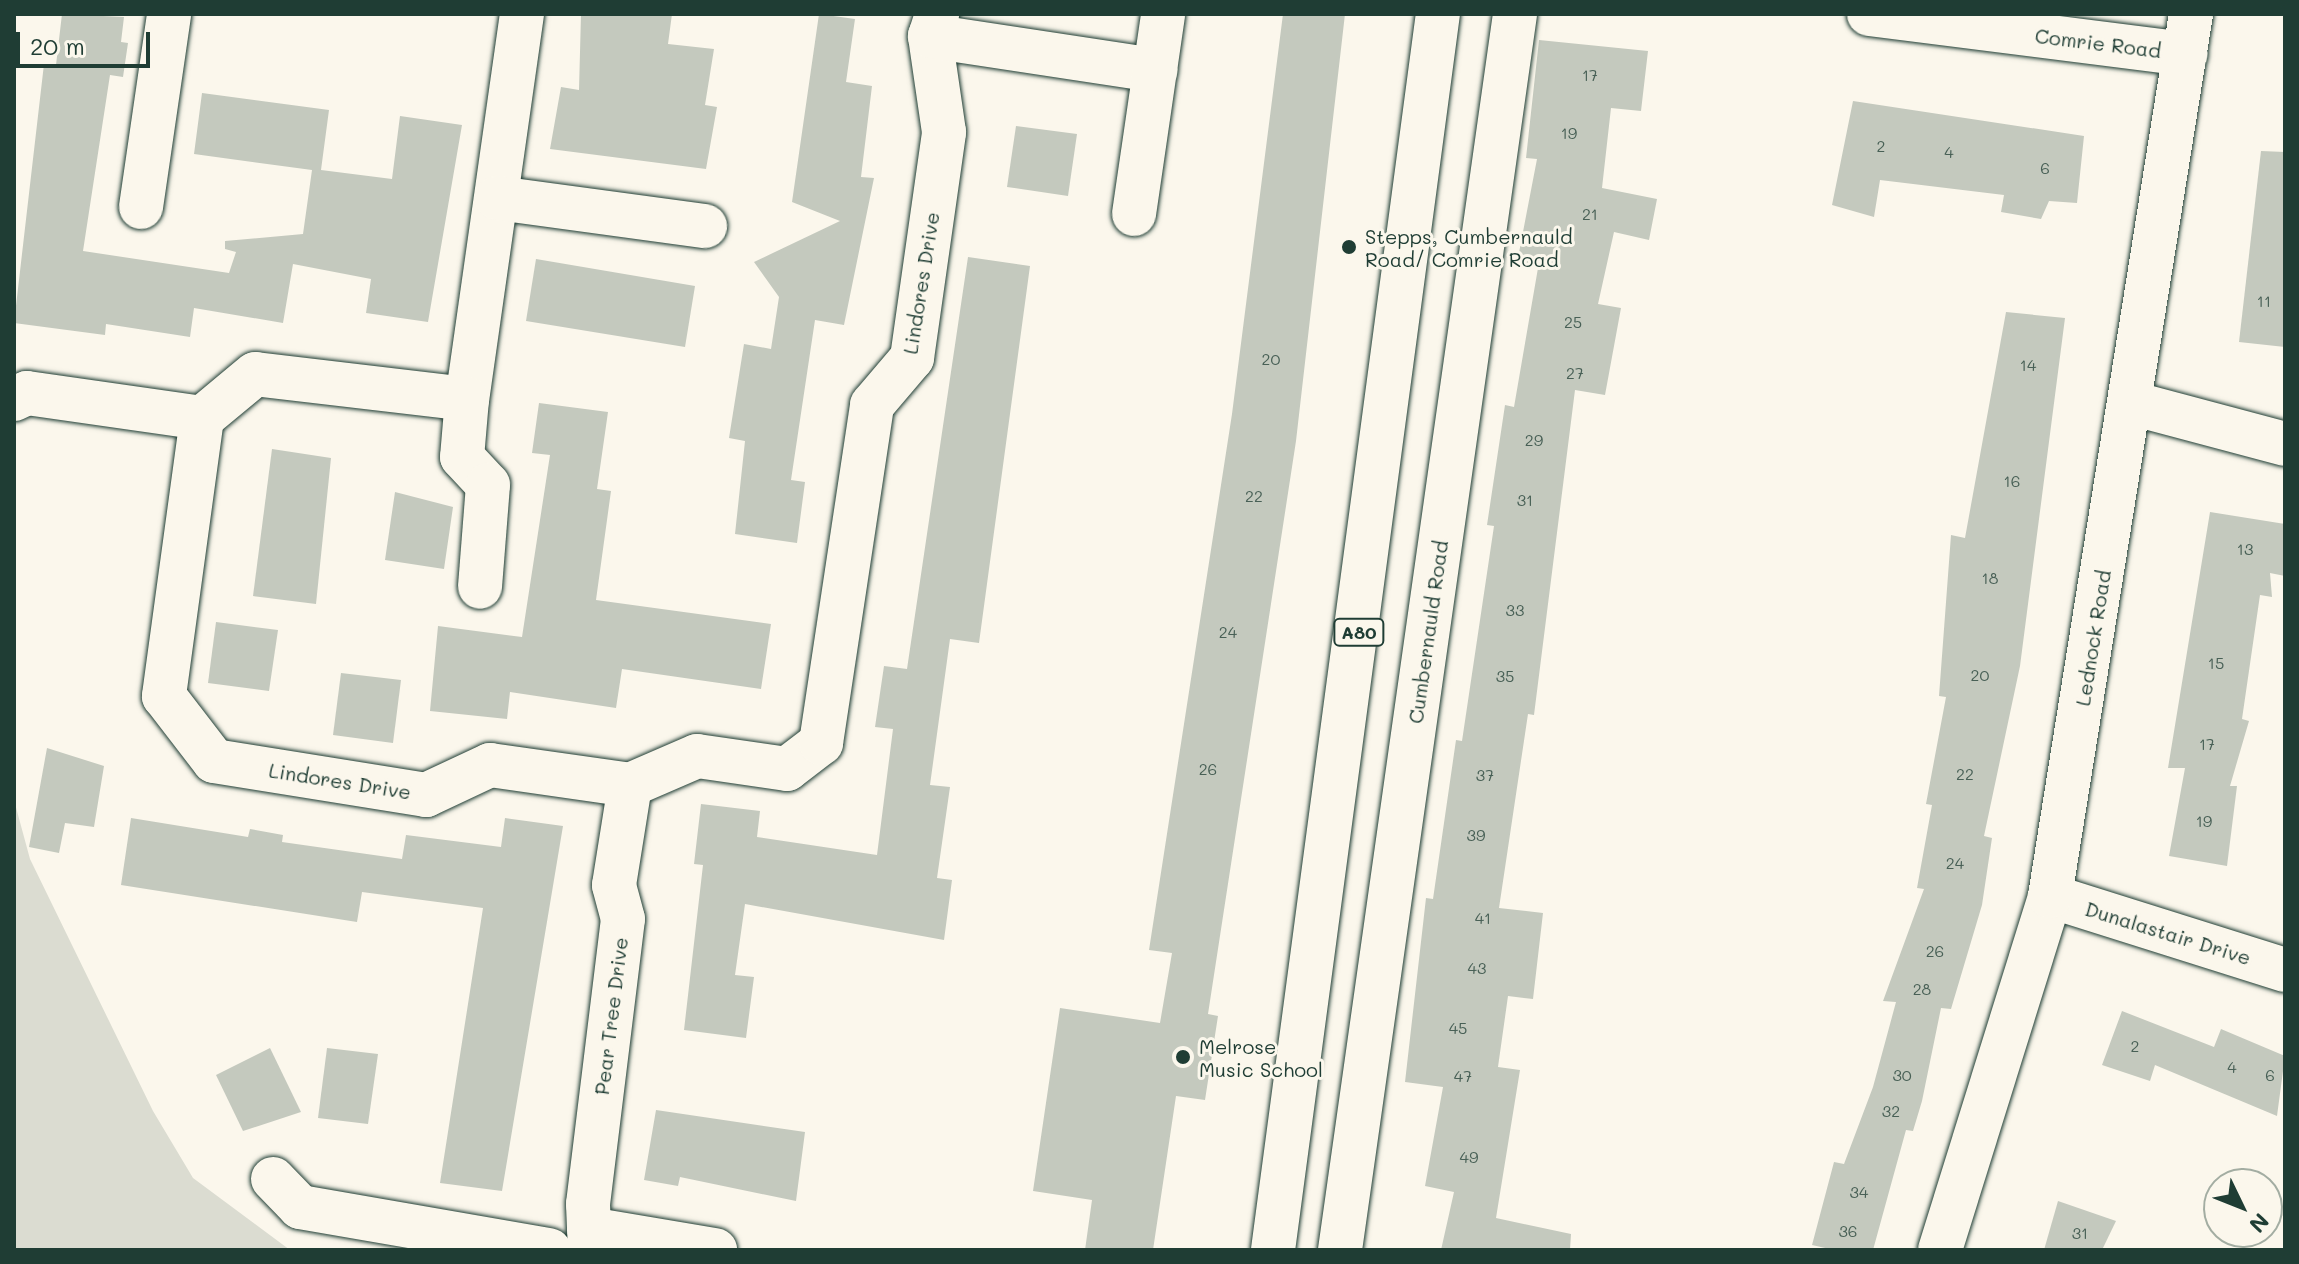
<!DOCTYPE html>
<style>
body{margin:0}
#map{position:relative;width:2299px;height:1264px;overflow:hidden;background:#fbf7ec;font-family:Mali,sans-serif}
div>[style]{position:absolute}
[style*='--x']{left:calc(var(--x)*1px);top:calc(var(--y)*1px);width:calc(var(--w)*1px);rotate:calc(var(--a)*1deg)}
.green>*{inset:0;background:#dbdcd1}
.building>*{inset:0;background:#c4c9be}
.roads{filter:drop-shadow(0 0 2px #1f3d34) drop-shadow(0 0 2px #1f3d34)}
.street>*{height:44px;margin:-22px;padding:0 22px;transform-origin:22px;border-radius:22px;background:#fbf7ec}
.primary>*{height:44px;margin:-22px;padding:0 22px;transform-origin:22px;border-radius:22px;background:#fbf7ec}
.dots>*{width:22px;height:22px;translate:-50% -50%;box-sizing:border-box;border:4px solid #fbf7ec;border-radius:50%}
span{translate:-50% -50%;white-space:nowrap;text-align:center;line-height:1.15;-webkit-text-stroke:6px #fbf7ec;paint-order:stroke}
.number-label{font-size:16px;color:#486056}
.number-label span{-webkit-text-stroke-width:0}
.shield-label span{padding:2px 6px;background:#fbf7ec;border:2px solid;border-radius:6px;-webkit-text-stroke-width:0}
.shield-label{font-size:18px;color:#1f3d34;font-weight:700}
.street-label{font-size:20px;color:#1f3d34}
.poi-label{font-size:20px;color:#1f3d34}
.left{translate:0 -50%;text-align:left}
.frame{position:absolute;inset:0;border:16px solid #1f3d34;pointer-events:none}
.north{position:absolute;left:2203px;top:1168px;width:80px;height:80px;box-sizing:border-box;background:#fbf7ec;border:2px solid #a3ada2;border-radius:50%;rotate:133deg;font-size:22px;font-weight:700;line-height:32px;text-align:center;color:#1f3d34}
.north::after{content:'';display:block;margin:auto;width:28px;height:36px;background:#1f3d34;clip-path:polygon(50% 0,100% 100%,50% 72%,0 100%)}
.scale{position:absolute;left:16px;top:32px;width:134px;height:36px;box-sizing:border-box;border:4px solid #1f3d34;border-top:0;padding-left:10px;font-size:24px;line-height:28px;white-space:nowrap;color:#1f3d34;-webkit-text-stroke:6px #fbf7ec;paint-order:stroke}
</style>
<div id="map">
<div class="green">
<i style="clip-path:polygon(14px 800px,30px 859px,153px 1111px,193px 1178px,290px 1250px,14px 1250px)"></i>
</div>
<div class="building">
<i style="clip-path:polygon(62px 14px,124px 17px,121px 42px,128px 43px,123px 77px,110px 75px,83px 251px,229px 273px,236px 252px,225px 249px,225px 241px,303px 234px,312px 170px,194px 154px,202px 93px,329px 110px,321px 170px,392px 179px,400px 116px,462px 125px,428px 322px,366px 313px,371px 279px,293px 264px,283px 323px,194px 308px,190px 337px,106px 324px,105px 335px,14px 323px,44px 64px,56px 65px)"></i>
<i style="clip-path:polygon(581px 14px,672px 14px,668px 44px,714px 49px,705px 105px,717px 107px,706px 169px,550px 149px,561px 87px,579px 90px)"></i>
<i style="clip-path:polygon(819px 14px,855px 19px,846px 82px,872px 86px,861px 177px,874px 178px,844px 325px,815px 320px,791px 480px,805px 482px,797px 543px,735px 534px,745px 441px,729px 438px,744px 344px,771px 349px,779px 297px,754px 262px,840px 221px,792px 202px)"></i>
<i style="clip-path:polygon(1283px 14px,1345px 14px,1296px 441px,1208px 1014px,1218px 1016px,1205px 1100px,1176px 1096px,1153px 1250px,1085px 1250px,1092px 1200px,1033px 1191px,1060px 1008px,1160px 1023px,1172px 953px,1149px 950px,1232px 414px)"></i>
<i style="clip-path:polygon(1539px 40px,1648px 51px,1641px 111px,1611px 108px,1602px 188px,1657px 199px,1649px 240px,1614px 232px,1598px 304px,1621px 308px,1605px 395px,1575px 390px,1534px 715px,1528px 714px,1499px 908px,1543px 913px,1533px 999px,1508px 996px,1498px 1067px,1520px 1070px,1496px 1218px,1571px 1234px,1570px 1250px,1441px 1250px,1454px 1192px,1425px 1186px,1443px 1087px,1405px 1082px,1426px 898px,1433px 899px,1456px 740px,1462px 741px,1494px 526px,1487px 525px,1505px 405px,1514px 407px,1538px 268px,1517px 263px,1537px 159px,1526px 158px)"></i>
<i style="clip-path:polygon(1853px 101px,2084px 136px,2077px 203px,2049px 201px,2041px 219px,2001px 212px,2004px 195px,1880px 180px,1874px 217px,1832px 205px)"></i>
<i style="clip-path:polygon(1016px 126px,1077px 134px,1068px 196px,1007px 187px)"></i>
<i style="clip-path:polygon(2261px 151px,2285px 152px,2285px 347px,2239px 342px)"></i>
<i style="clip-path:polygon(968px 257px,1030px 266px,979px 643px,950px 639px,930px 785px,950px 787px,937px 878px,952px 880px,944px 940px,745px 904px,735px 975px,754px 977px,746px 1038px,684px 1030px,703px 865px,694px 864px,701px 804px,760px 811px,757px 837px,877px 855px,893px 729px,875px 727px,884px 666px,907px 669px)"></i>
<i style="clip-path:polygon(536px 259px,695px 286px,685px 347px,526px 321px)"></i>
<i style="clip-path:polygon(2006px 312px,2065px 318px,2020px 666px,1984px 836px,1992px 838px,1982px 905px,1951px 1009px,1941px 1008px,1922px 1101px,1913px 1131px,1906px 1130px,1873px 1250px,1834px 1250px,1812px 1245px,1834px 1162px,1844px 1164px,1873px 1087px,1896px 1002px,1883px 1001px,1924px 889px,1917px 888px,1932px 805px,1926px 804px,1946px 697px,1939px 696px,1951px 535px,1965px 538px)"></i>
<i style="clip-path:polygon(539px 403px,608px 412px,597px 489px,611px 491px,596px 600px,771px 624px,761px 689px,622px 669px,616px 708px,510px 692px,507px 719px,430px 711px,438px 626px,522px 637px,550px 455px,532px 453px)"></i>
<i style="clip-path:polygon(272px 449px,331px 458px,316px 604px,253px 596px)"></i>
<i style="clip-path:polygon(395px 492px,453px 507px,444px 569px,385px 560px)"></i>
<i style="clip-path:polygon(2210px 512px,2285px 524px,2285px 576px,2270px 573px,2272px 597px,2260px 595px,2242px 719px,2249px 721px,2230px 786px,2237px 786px,2227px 866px,2169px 856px,2185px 768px,2168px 768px)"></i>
<i style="clip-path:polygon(216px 622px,278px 630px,269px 691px,208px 683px)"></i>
<i style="clip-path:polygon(341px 673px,401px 680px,393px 743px,333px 735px)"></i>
<i style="clip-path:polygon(47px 748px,104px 766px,94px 827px,65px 823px,59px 853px,29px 847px)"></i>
<i style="clip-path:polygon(131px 818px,248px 837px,250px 829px,283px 835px,282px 842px,402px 859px,406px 835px,501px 847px,505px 818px,563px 826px,502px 1191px,440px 1183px,483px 908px,362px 892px,357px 922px,121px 885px)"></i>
<i style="clip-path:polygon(2122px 1011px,2214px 1047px,2221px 1029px,2285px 1056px,2277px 1116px,2155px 1065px,2150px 1081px,2102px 1065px)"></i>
<i style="clip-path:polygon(270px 1048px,301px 1112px,243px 1131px,216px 1075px)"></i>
<i style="clip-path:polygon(327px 1048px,378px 1054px,368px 1124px,318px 1118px)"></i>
<i style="clip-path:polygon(656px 1110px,805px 1132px,796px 1201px,680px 1177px,678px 1186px,644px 1180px)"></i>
<i style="clip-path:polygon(2058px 1201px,2116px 1221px,2102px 1250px,2044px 1250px)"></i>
</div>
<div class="roads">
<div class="street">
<i style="--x:522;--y:14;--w:389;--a:98.1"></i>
<i style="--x:467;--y:399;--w:213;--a:-173.3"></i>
<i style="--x:255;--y:374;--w:69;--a:140.3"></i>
<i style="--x:202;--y:418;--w:281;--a:97.8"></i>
<i style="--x:164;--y:696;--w:82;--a:52.4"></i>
<i style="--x:214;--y:761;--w:215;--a:9.1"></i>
<i style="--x:426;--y:795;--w:71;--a:-25.1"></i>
<i style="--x:490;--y:765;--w:141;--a:8.1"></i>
<i style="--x:630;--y:785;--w:73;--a:-23.4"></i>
<i style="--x:697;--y:756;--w:91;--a:8.2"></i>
<i style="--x:787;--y:769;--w:43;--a:-37.4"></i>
<i style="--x:821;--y:743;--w:342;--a:-81.4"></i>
<i style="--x:872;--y:405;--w:62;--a:-49.6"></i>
<i style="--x:912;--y:358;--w:228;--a:-81.9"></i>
<i style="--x:944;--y:132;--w:97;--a:-98.3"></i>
<i style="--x:930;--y:36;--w:23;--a:-72"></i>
<i style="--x:1869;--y:14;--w:319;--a:7.2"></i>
<i style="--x:930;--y:36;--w:228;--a:8.6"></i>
<i style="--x:497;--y:198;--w:210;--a:7.7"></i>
<i style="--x:141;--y:207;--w:195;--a:-81.7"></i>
<i style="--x:1134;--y:214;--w:202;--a:-81.7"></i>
<i style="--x:14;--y:399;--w:14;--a:-25"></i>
<i style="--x:27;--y:393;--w:177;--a:8.1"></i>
<i style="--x:467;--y:399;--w:58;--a:94.9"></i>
<i style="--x:462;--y:457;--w:38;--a:47"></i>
<i style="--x:488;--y:485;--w:102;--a:94.5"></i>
<i style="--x:2131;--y:403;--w:159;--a:14.9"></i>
<i style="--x:2050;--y:896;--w:246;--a:17.5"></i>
<i style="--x:273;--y:1179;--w:39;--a:46"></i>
<i style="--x:300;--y:1207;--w:253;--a:9.8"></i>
<i style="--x:589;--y:1229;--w:128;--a:9.5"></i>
<i style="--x:590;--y:1250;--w:46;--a:-92.5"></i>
<i style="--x:588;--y:1204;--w:287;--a:-83"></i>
<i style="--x:623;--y:919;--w:35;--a:-105"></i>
<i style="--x:614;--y:885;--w:101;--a:-80.9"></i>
<i style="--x:1340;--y:1250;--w:1248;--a:-81.94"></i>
<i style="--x:1940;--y:1250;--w:371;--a:-72.7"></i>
<i style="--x:2050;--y:896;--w:893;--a:-80.92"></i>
</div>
<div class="primary">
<i style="--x:1273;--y:1250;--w:1247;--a:-82.4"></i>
</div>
</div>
<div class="dots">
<i style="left:1349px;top:247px;background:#1f3d34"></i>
<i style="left:1183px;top:1057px;background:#1f3d34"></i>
</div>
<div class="number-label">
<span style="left:1590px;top:75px">17</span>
<span style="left:1569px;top:133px">19</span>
<span style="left:1881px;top:146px">2</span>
<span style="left:1949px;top:152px">4</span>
<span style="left:2045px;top:168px">6</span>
<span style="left:1590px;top:214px">21</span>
<span style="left:2264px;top:301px">11</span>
<span style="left:1573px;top:322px">25</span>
<span style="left:1271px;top:359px">20</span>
<span style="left:2028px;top:365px">14</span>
<span style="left:1575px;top:373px">27</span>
<span style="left:1534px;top:440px">29</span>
<span style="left:2012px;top:481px">16</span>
<span style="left:1254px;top:496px">22</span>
<span style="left:1525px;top:500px">31</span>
<span style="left:2245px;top:549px">13</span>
<span style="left:1990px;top:578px">18</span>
<span style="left:1515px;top:610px">33</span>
<span style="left:1228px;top:632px">24</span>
<span style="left:2216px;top:663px">15</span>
<span style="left:1980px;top:675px">20</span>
<span style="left:1505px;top:676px">35</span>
<span style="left:2207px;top:744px">17</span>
<span style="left:1208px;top:769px">26</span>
<span style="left:1965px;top:774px">22</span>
<span style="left:1485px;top:775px">37</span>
<span style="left:2204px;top:821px">19</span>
<span style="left:1476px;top:835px">39</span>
<span style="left:1955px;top:863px">24</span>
<span style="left:1483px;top:918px">41</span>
<span style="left:1935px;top:951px">26</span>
<span style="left:1477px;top:968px">43</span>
<span style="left:1922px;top:989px">28</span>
<span style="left:1458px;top:1028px">45</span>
<span style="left:2135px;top:1046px">2</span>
<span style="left:2232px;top:1067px">4</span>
<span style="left:1902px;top:1075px">30</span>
<span style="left:2270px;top:1075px">6</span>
<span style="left:1463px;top:1076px">47</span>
<span style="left:1891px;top:1111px">32</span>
<span style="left:1469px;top:1157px">49</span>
<span style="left:1859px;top:1192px">34</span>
<span style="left:1848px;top:1231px">36</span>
<span style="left:2080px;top:1233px">31</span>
</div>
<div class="shield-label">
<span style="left:1359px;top:632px">A80</span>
</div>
<div class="street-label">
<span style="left:2098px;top:43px;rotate:7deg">Comrie Road</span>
<span style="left:921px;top:283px;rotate:-81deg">Lindores Drive</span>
<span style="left:1428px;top:632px;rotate:-82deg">Cumbernauld Road</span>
<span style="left:2093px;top:638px;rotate:-81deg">Lednock Road</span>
<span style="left:340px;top:781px;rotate:9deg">Lindores Drive</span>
<span style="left:2168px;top:933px;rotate:17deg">Dunalastair Drive</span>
<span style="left:611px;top:1016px;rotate:-83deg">Pear Tree Drive</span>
</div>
<div class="poi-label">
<span class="left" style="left:1365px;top:248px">Stepps, Cumbernauld<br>Road/ Comrie Road</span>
<span class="left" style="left:1199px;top:1058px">Melrose<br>Music School</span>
</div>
<div class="frame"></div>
<div class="north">N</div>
<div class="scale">20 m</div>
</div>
